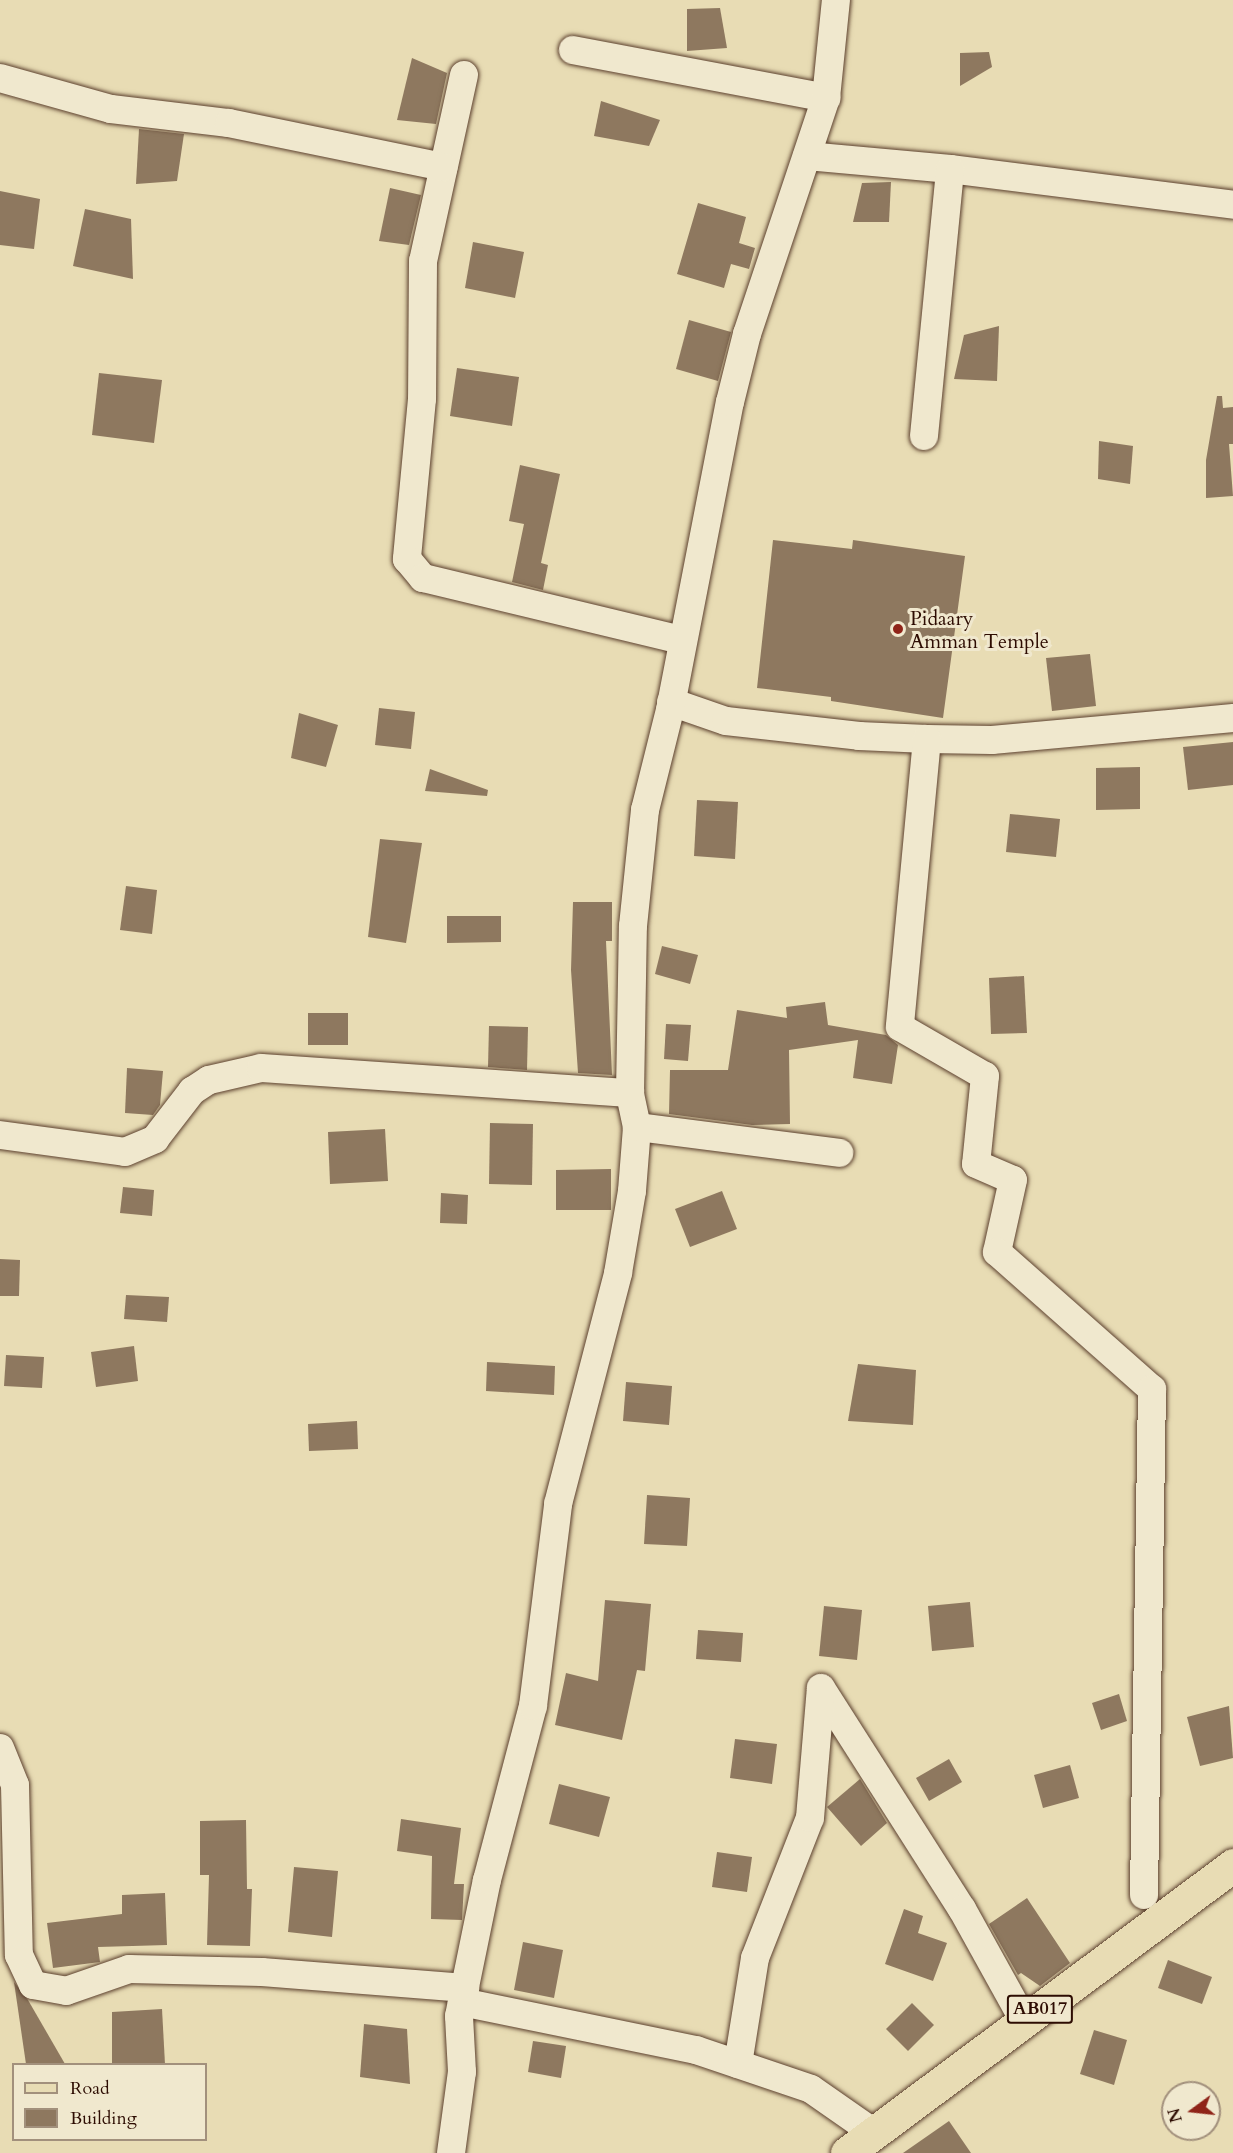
<!DOCTYPE html>
<style>
body{margin:0}
#map{position:relative;width:1233px;height:2153px;overflow:hidden;background:#e8dcb4;font-family:Cardo,serif}
div>[style]{position:absolute}
[style*='--x']{left:calc(var(--x)*1px);top:calc(var(--y)*1px);width:calc(var(--w)*1px);rotate:calc(var(--a)*1deg)}
.building>*{inset:0;background:#8e785f}
.roads{filter:drop-shadow(0 0 2px #5c402e) drop-shadow(0 0 2px #5c402e)}
.street>*{height:28px;margin:-14px;padding:0 14px;transform-origin:14px;border-radius:14px;background:#f0e8ce}
.primary>*{height:33px;margin:-16.5px;padding:0 16.5px;transform-origin:16.5px;border-radius:16.5px;background:#e8dcb4}
.dots>*{width:16px;height:16px;translate:-50% -50%;box-sizing:border-box;border:3px solid #f0e8ce;border-radius:50%}
span{translate:-50% -50%;white-space:nowrap;text-align:center;line-height:1.15;-webkit-text-stroke:6px #f0e8ce;paint-order:stroke}
.shield-label span{padding:2px 4px;background:#f0e8ce;border:2px solid;border-radius:4px;-webkit-text-stroke-width:0}
.shield-label{font-size:18px;color:#2d0c02;font-weight:700}
.poi-label{font-size:20px;color:#2d0c02}
.left{translate:0 -50%;text-align:left}
.legend{position:absolute;left:12px;top:2063px;width:195px;height:78px;box-sizing:border-box;background:#f0e8ce;border:2px solid #a2907c;margin:0;padding:8px 10px;list-style:none;font-size:18px;color:#2d0c02}
.legend li{display:flex;align-items:center;gap:12px;height:30px}
.legend b{width:30px;border:2px solid #a2907c}
.north{position:absolute;left:1161px;top:2081px;width:60px;height:60px;box-sizing:border-box;background:#f0e8ce;border:2px solid #a2907c;border-radius:50%;rotate:255deg;font-size:16px;font-weight:700;line-height:24px;text-align:center;color:#2d0c02}
.north::after{content:'';display:block;margin:auto;width:21px;height:27px;background:#8f2418;clip-path:polygon(50% 0,100% 100%,50% 72%,0 100%)}
</style>
<div id="map">
<div class="building">
<i style="clip-path:polygon(720px 8px,727px 48px,687px 51px,687px 9px)"></i>
<i style="clip-path:polygon(989px 52px,992px 67px,960px 86px,960px 53px)"></i>
<i style="clip-path:polygon(412px 58px,447px 73px,436px 124px,397px 120px)"></i>
<i style="clip-path:polygon(601px 101px,660px 120px,649px 146px,594px 136px)"></i>
<i style="clip-path:polygon(139px 129px,184px 134px,177px 181px,136px 184px)"></i>
<i style="clip-path:polygon(891px 182px,889px 222px,853px 222px,862px 183px)"></i>
<i style="clip-path:polygon(390px 188px,421px 195px,409px 245px,379px 241px)"></i>
<i style="clip-path:polygon(0 191px,40px 199px,34px 249px,0 245px)"></i>
<i style="clip-path:polygon(698px 203px,746px 217px,739px 243px,755px 248px,749px 269px,731px 264px,724px 288px,677px 274px)"></i>
<i style="clip-path:polygon(85px 209px,131px 219px,133px 279px,73px 266px)"></i>
<i style="clip-path:polygon(473px 242px,524px 252px,515px 298px,465px 288px)"></i>
<i style="clip-path:polygon(689px 320px,731px 332px,718px 381px,676px 369px)"></i>
<i style="clip-path:polygon(999px 326px,997px 381px,954px 379px,964px 335px)"></i>
<i style="clip-path:polygon(457px 368px,519px 377px,512px 426px,450px 416px)"></i>
<i style="clip-path:polygon(99px 373px,162px 380px,154px 443px,92px 435px)"></i>
<i style="clip-path:polygon(1217px 396px,1222px 396px,1223px 408px,1233px 407px,1233px 444px,1229px 444px,1233px 496px,1206px 498px,1206px 460px)"></i>
<i style="clip-path:polygon(1099px 441px,1133px 446px,1130px 484px,1098px 479px)"></i>
<i style="clip-path:polygon(520px 465px,560px 474px,541px 563px,548px 565px,543px 590px,512px 582px,524px 524px,509px 521px)"></i>
<i style="clip-path:polygon(773px 540px,852px 549px,853px 540px,965px 556px,943px 718px,831px 701px,831px 697px,757px 688px)"></i>
<i style="clip-path:polygon(1090px 654px,1096px 706px,1052px 711px,1046px 658px)"></i>
<i style="clip-path:polygon(379px 708px,415px 712px,411px 749px,375px 745px)"></i>
<i style="clip-path:polygon(299px 713px,338px 725px,326px 767px,291px 758px)"></i>
<i style="clip-path:polygon(1233px 742px,1233px 785px,1188px 790px,1183px 747px)"></i>
<i style="clip-path:polygon(1140px 767px,1140px 809px,1096px 810px,1096px 768px)"></i>
<i style="clip-path:polygon(430px 769px,488px 790px,487px 796px,425px 791px)"></i>
<i style="clip-path:polygon(697px 800px,738px 802px,735px 859px,694px 856px)"></i>
<i style="clip-path:polygon(1010px 814px,1060px 819px,1056px 857px,1006px 852px)"></i>
<i style="clip-path:polygon(380px 839px,422px 843px,406px 943px,368px 937px)"></i>
<i style="clip-path:polygon(126px 886px,157px 890px,152px 934px,120px 930px)"></i>
<i style="clip-path:polygon(573px 902px,612px 902px,612px 941px,606px 941px,612px 1075px,578px 1073px,571px 970px)"></i>
<i style="clip-path:polygon(447px 916px,501px 916px,501px 942px,447px 943px)"></i>
<i style="clip-path:polygon(662px 946px,698px 955px,690px 984px,655px 974px)"></i>
<i style="clip-path:polygon(1024px 976px,1027px 1033px,991px 1034px,989px 978px)"></i>
<i style="clip-path:polygon(825px 1002px,828px 1025px,886px 1035px,898px 1045px,892px 1084px,853px 1078px,858px 1040px,789px 1050px,790px 1124px,752px 1125px,669px 1114px,670px 1070px,728px 1070px,737px 1010px,787px 1018px,786px 1007px)"></i>
<i style="clip-path:polygon(308px 1013px,348px 1013px,348px 1045px,308px 1045px)"></i>
<i style="clip-path:polygon(666px 1024px,691px 1025px,688px 1061px,664px 1059px)"></i>
<i style="clip-path:polygon(489px 1026px,528px 1027px,527px 1070px,488px 1067px)"></i>
<i style="clip-path:polygon(127px 1068px,163px 1071px,160px 1105px,153px 1115px,125px 1113px)"></i>
<i style="clip-path:polygon(490px 1123px,533px 1124px,532px 1185px,489px 1184px)"></i>
<i style="clip-path:polygon(385px 1129px,388px 1181px,330px 1184px,328px 1132px)"></i>
<i style="clip-path:polygon(611px 1169px,611px 1210px,556px 1210px,556px 1170px)"></i>
<i style="clip-path:polygon(123px 1187px,154px 1190px,152px 1216px,120px 1213px)"></i>
<i style="clip-path:polygon(722px 1191px,737px 1229px,690px 1247px,675px 1209px)"></i>
<i style="clip-path:polygon(441px 1193px,468px 1195px,467px 1224px,440px 1223px)"></i>
<i style="clip-path:polygon(0 1259px,20px 1260px,19px 1296px,0 1296px)"></i>
<i style="clip-path:polygon(126px 1295px,169px 1297px,167px 1322px,124px 1319px)"></i>
<i style="clip-path:polygon(134px 1346px,138px 1381px,96px 1387px,91px 1352px)"></i>
<i style="clip-path:polygon(6px 1355px,44px 1357px,42px 1388px,4px 1386px)"></i>
<i style="clip-path:polygon(487px 1362px,555px 1366px,554px 1395px,486px 1391px)"></i>
<i style="clip-path:polygon(858px 1364px,916px 1370px,913px 1425px,848px 1421px)"></i>
<i style="clip-path:polygon(626px 1382px,672px 1386px,669px 1425px,623px 1421px)"></i>
<i style="clip-path:polygon(357px 1421px,358px 1449px,309px 1451px,308px 1424px)"></i>
<i style="clip-path:polygon(647px 1495px,690px 1498px,687px 1546px,644px 1544px)"></i>
<i style="clip-path:polygon(605px 1600px,651px 1604px,645px 1671px,637px 1670px,622px 1740px,555px 1725px,566px 1673px,598px 1681px)"></i>
<i style="clip-path:polygon(970px 1602px,974px 1647px,932px 1651px,928px 1606px)"></i>
<i style="clip-path:polygon(824px 1606px,862px 1610px,857px 1660px,819px 1656px)"></i>
<i style="clip-path:polygon(698px 1630px,743px 1633px,741px 1662px,696px 1659px)"></i>
<i style="clip-path:polygon(1119px 1694px,1127px 1721px,1101px 1730px,1092px 1703px)"></i>
<i style="clip-path:polygon(1229px 1706px,1233px 1758px,1200px 1766px,1187px 1717px)"></i>
<i style="clip-path:polygon(735px 1739px,777px 1744px,772px 1784px,730px 1778px)"></i>
<i style="clip-path:polygon(949px 1759px,962px 1782px,929px 1801px,916px 1778px)"></i>
<i style="clip-path:polygon(1070px 1765px,1079px 1798px,1043px 1808px,1034px 1775px)"></i>
<i style="clip-path:polygon(860px 1779px,887px 1823px,861px 1846px,827px 1807px)"></i>
<i style="clip-path:polygon(559px 1784px,610px 1797px,599px 1837px,549px 1824px)"></i>
<i style="clip-path:polygon(401px 1819px,461px 1828px,454px 1884px,464px 1884px,462px 1920px,431px 1919px,432px 1856px,397px 1851px)"></i>
<i style="clip-path:polygon(246px 1820px,247px 1889px,252px 1889px,250px 1946px,207px 1945px,209px 1875px,200px 1875px,200px 1821px)"></i>
<i style="clip-path:polygon(717px 1852px,752px 1857px,747px 1892px,712px 1887px)"></i>
<i style="clip-path:polygon(294px 1867px,338px 1871px,332px 1937px,288px 1932px)"></i>
<i style="clip-path:polygon(165px 1893px,167px 1945px,98px 1947px,100px 1962px,53px 1968px,47px 1923px,122px 1914px,122px 1895px)"></i>
<i style="clip-path:polygon(1027px 1898px,1070px 1963px,1040px 1986px,1021px 1973px,1018px 1975px,989px 1924px)"></i>
<i style="clip-path:polygon(904px 1909px,923px 1916px,918px 1933px,947px 1943px,933px 1981px,885px 1964px)"></i>
<i style="clip-path:polygon(523px 1942px,563px 1950px,554px 1998px,514px 1990px)"></i>
<i style="clip-path:polygon(1168px 1960px,1212px 1977px,1202px 2004px,1158px 1988px)"></i>
<i style="clip-path:polygon(14px 1982px,28px 2000px,65px 2064px,26px 2064px)"></i>
<i style="clip-path:polygon(912px 2003px,934px 2025px,908px 2051px,886px 2029px)"></i>
<i style="clip-path:polygon(162px 2009px,165px 2064px,112px 2064px,112px 2012px)"></i>
<i style="clip-path:polygon(364px 2024px,407px 2029px,410px 2084px,360px 2077px)"></i>
<i style="clip-path:polygon(1094px 2030px,1127px 2040px,1114px 2085px,1080px 2074px)"></i>
<i style="clip-path:polygon(533px 2041px,566px 2046px,561px 2078px,528px 2072px)"></i>
<i style="clip-path:polygon(949px 2121px,971px 2153px,903px 2153px)"></i>
</div>
<div class="roads">
<div class="street">
<i style="--x:573;--y:50;--w:258;--a:10.7"></i>
<i style="--x:464;--y:75;--w:190;--a:102.4"></i>
<i style="--x:423;--y:261;--w:138;--a:90.4"></i>
<i style="--x:422;--y:399;--w:161;--a:95.4"></i>
<i style="--x:407;--y:559;--w:25;--a:50"></i>
<i style="--x:423;--y:578;--w:265;--a:13.5"></i>
<i style="--x:0;--y:78;--w:115;--a:15.6"></i>
<i style="--x:111;--y:109;--w:119;--a:6.8"></i>
<i style="--x:229;--y:123;--w:219;--a:11.6"></i>
<i style="--x:807;--y:156;--w:144;--a:5.2"></i>
<i style="--x:950;--y:169;--w:285;--a:7.2"></i>
<i style="--x:924;--y:436;--w:268;--a:-84.4"></i>
<i style="--x:671;--y:702;--w:58;--a:19.1"></i>
<i style="--x:726;--y:721;--w:134;--a:6.4"></i>
<i style="--x:859;--y:736;--w:68;--a:2.5"></i>
<i style="--x:927;--y:739;--w:65;--a:0.9"></i>
<i style="--x:992;--y:740;--w:242;--a:-5.2"></i>
<i style="--x:927;--y:739;--w:289;--a:95.4"></i>
<i style="--x:900;--y:1027;--w:98;--a:30"></i>
<i style="--x:985;--y:1076;--w:88;--a:95.8"></i>
<i style="--x:976;--y:1164;--w:40;--a:23.4"></i>
<i style="--x:1013;--y:1180;--w:74;--a:102.5"></i>
<i style="--x:997;--y:1252;--w:207;--a:41.5"></i>
<i style="--x:1152;--y:1389;--w:506;--a:90.91"></i>
<i style="--x:637;--y:1127;--w:204;--a:7.3"></i>
<i style="--x:0;--y:1135;--w:126;--a:7.7"></i>
<i style="--x:125;--y:1152;--w:33;--a:-23"></i>
<i style="--x:155;--y:1139;--w:61;--a:-52.4"></i>
<i style="--x:192;--y:1091;--w:20;--a:-33"></i>
<i style="--x:209;--y:1080;--w:53;--a:-13"></i>
<i style="--x:261;--y:1068;--w:370;--a:3.9"></i>
<i style="--x:821;--y:1688;--w:262;--a:57.5"></i>
<i style="--x:962;--y:1909;--w:128;--a:61"></i>
<i style="--x:0;--y:1748;--w:40;--a:68"></i>
<i style="--x:15;--y:1785;--w:170;--a:88.7"></i>
<i style="--x:19;--y:1955;--w:33;--a:65"></i>
<i style="--x:33;--y:1985;--w:34;--a:10"></i>
<i style="--x:66;--y:1991;--w:67;--a:-19.2"></i>
<i style="--x:129;--y:1969;--w:133;--a:1.3"></i>
<i style="--x:262;--y:1972;--w:204;--a:4.5"></i>
<i style="--x:462;--y:2002;--w:239;--a:11.6"></i>
<i style="--x:696;--y:2050;--w:121;--a:18.7"></i>
<i style="--x:811;--y:2089;--w:77;--a:34.9"></i>
<i style="--x:738;--y:2064;--w:107;--a:-80.9"></i>
<i style="--x:755;--y:1958;--w:150;--a:-68.6"></i>
<i style="--x:810;--y:1818;--w:130;--a:-85.2"></i>
<i style="--x:451;--y:2153;--w:82;--a:-82.3"></i>
<i style="--x:462;--y:2072;--w:56;--a:-93.1"></i>
<i style="--x:459;--y:2016;--w:139;--a:-78.4"></i>
<i style="--x:487;--y:1880;--w:180;--a:-75.2"></i>
<i style="--x:533;--y:1706;--w:204;--a:-82.9"></i>
<i style="--x:558;--y:1504;--w:239;--a:-75.4"></i>
<i style="--x:618;--y:1273;--w:83;--a:-80.3"></i>
<i style="--x:632;--y:1191;--w:64;--a:-85.5"></i>
<i style="--x:637;--y:1127;--w:35;--a:-102"></i>
<i style="--x:630;--y:1093;--w:167;--a:-89"></i>
<i style="--x:633;--y:926;--w:117;--a:-84.1"></i>
<i style="--x:645;--y:810;--w:103;--a:-76"></i>
<i style="--x:670;--y:710;--w:314;--a:-79"></i>
<i style="--x:730;--y:402;--w:70;--a:-76"></i>
<i style="--x:747;--y:334;--w:249;--a:-71.5"></i>
<i style="--x:826;--y:98;--w:99;--a:-84.2"></i>
</div>
<div class="primary">
<i style="--x:847;--y:2153;--w:482;--a:-36.7"></i>
</div>
</div>
<div class="dots">
<i style="left:898px;top:629px;background:#8f2418"></i>
</div>
<div class="shield-label">
<span style="left:1040px;top:2009px">AB017</span>
</div>
<div class="poi-label">
<span class="left" style="left:910px;top:630px">Pidaary<br>Amman Temple</span>
</div>
<ul class="legend">
<li><b style="height:8px;background:#e8dcb4"></b>Road</li>
<li><b style="height:16px;background:#8e785f"></b>Building</li>
</ul>
<div class="north">N</div>
</div>
